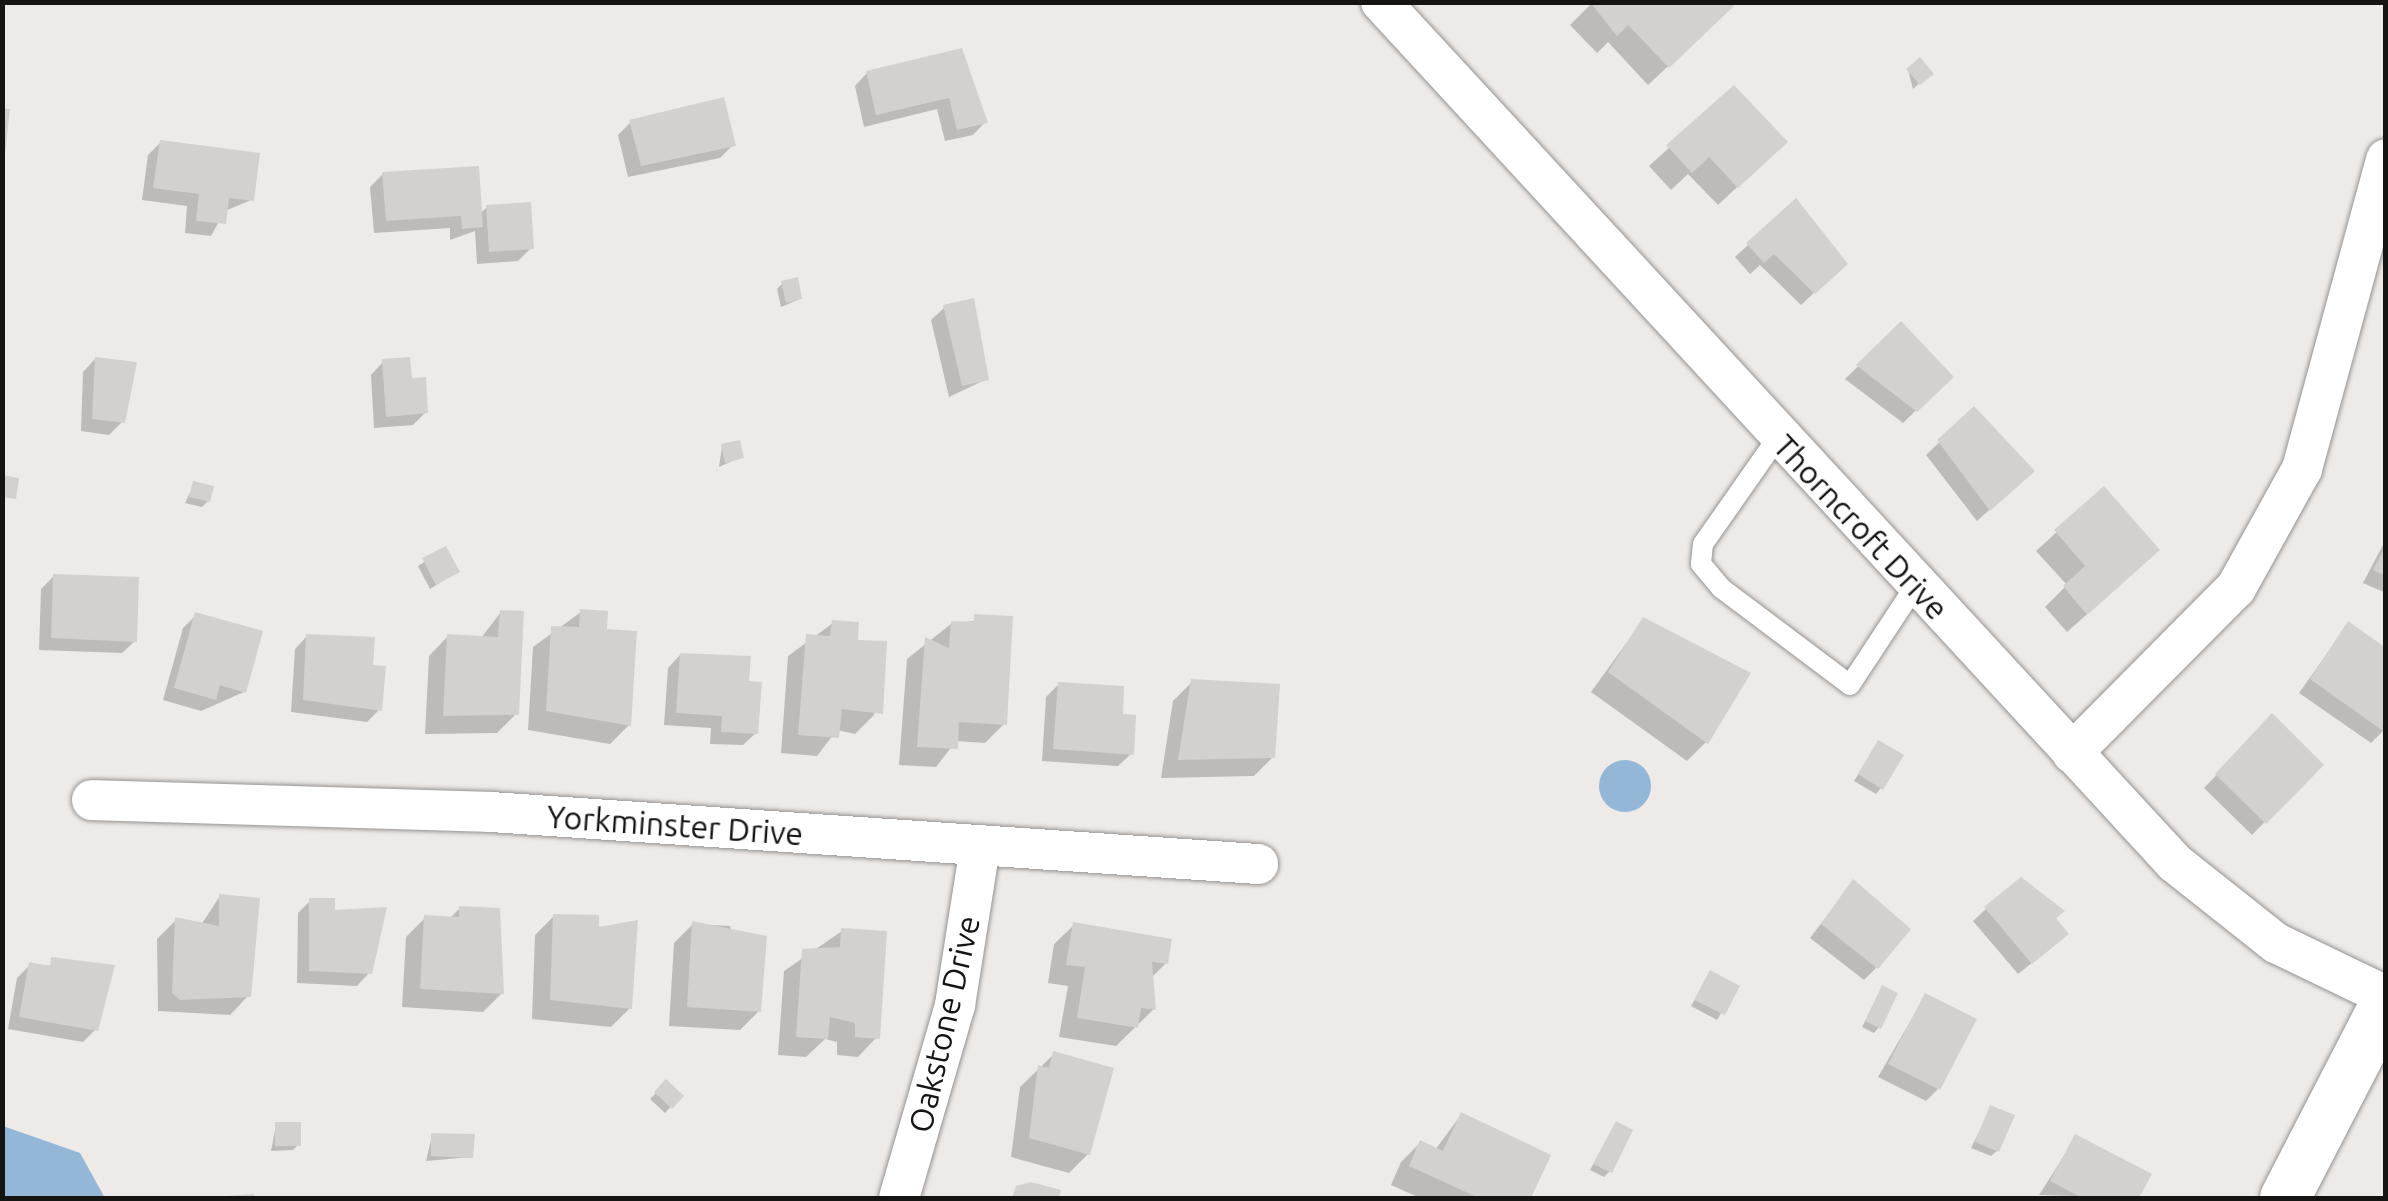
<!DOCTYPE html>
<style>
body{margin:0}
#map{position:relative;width:2388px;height:1201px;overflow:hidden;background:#edeae8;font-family:Ubuntu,sans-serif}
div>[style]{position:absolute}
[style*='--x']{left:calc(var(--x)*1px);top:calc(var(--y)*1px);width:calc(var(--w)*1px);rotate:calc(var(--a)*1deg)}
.water>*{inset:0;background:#94b7d7}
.round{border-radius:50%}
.shadow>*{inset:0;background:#0003}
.building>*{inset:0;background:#d3d0ce}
.roads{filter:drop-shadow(0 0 2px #959391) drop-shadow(0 0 2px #959391)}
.service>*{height:20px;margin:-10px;padding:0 10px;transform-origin:10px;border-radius:10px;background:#fff}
.minor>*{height:40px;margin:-20px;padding:0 20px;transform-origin:20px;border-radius:20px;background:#fff}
.tertiary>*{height:50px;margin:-25px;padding:0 25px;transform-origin:25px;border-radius:25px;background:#fff}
span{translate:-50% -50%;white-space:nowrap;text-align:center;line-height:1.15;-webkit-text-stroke:8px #fff;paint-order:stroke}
.street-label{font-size:32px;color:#151413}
.frame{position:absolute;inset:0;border:5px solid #151413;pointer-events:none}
</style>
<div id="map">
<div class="water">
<i class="round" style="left:1599px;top:760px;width:52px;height:52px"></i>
<i style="clip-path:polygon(3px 1126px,80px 1153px,105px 1198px,3px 1198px)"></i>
</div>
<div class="shadow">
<i style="clip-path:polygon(1593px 2px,1712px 25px,1648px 85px,1608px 42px,1597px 53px,1570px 25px)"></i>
<i style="clip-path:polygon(960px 51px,985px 122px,973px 135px,945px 141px,937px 109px,864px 127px,855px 86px,867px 73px)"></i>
<i style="clip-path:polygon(1908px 70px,1930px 74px,1913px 89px)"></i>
<i style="clip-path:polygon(1734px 89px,1765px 161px,1718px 205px,1688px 174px,1671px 190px,1649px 166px)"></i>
<i style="clip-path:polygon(631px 122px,733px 145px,720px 158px,628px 177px,618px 135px)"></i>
<i style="clip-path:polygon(161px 142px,251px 200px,225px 211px,211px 236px,185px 233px,187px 206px,142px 200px,148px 155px)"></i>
<i style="clip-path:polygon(383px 174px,480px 214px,487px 207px,531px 248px,518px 261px,477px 264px,475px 231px,450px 240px,450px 228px,374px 233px,370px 187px)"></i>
<i style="clip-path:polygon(1795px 202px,1832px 276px,1801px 305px,1760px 265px,1750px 274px,1735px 257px)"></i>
<i style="clip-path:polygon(782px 284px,800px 299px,781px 307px,777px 289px)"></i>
<i style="clip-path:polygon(944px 308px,987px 379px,949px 397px,931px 320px)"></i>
<i style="clip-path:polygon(1901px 325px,1950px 377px,1903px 423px,1845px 379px)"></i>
<i style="clip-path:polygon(95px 359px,122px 422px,109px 435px,81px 431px,83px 372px)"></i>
<i style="clip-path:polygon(383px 362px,409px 380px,426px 412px,413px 425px,374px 428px,371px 375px)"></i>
<i style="clip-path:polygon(1974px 409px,2019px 483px,1977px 521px,1926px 455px)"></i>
<i style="clip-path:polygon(722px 447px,741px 457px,719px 467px)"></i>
<i style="clip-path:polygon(194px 484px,208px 501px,202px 507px,185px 503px)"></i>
<i style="clip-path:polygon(2104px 489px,2138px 569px,2067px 632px,2045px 607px,2067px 585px,2036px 551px)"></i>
<i style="clip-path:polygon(2386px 539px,2386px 593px,2363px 583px)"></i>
<i style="clip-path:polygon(445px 549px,457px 572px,430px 589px,418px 566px)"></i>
<i style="clip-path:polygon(54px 576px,135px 641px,122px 653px,39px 650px,41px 589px)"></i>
<i style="clip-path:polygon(501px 612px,516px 714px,497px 733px,425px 734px,429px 656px,448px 636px,481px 638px)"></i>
<i style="clip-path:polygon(581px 612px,604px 631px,629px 725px,610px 744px,528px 730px,533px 647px)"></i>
<i style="clip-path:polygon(196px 615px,244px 692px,201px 711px,163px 700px,183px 628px)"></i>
<i style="clip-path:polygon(1010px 618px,1004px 724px,985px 743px,956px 741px,936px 767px,899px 765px,907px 659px,952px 623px)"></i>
<i style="clip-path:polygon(1643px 620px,1706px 742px,1687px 761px,1591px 692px)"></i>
<i style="clip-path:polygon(833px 623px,855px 642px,884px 643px,874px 715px,855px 734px,837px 730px,817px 756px,781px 753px,788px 656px)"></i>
<i style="clip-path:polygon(2348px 624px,2383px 731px,2371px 743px,2299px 693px)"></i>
<i style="clip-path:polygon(307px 636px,371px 668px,380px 709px,367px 722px,291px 712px,295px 649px)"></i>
<i style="clip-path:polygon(680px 655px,747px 683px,756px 733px,743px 745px,710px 744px,711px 728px,664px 725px,668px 668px)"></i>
<i style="clip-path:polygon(1192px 682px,1273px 757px,1254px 776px,1161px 778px,1173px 701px)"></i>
<i style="clip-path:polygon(1059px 684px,1120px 716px,1131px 754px,1118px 766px,1042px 761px,1046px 697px)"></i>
<i style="clip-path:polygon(2272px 717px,2320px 765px,2252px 835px,2204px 788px)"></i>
<i style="clip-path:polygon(1878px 743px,1881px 788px,1876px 794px,1854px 781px)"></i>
<i style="clip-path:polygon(1853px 882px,1876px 968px,1864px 980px,1810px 938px)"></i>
<i style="clip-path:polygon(220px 896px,249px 995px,230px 1015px,158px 1011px,157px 939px,176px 920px,201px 925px)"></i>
<i style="clip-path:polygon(311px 900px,332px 912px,369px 973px,357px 986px,297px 983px,298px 913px)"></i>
<i style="clip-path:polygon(460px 908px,502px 993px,483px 1012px,402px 1007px,406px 937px,425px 918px,449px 919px)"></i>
<i style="clip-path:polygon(1986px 909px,2054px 919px,2053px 946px,2018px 974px,1973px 921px)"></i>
<i style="clip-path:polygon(554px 916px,596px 930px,630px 1008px,611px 1027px,532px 1019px,535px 935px)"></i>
<i style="clip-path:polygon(693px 924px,730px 926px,759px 1011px,740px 1030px,669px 1026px,674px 943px)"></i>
<i style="clip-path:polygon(1074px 925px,1166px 963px,1151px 978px,1154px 1009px,1116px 1046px,1059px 1037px,1068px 986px,1048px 983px,1054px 944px)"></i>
<i style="clip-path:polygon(842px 931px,877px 1037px,858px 1057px,837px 1055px,837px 1042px,825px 1039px,806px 1057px,778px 1055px,784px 971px)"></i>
<i style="clip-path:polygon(30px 965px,111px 967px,96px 1029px,83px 1042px,8px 1029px,17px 978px)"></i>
<i style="clip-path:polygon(1710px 973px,1736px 987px,1717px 1020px,1691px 1006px)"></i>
<i style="clip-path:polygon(1883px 988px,1879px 1027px,1874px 1033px,1862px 1027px)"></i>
<i style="clip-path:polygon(1925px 996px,1938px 1089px,1926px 1101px,1878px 1077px)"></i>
<i style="clip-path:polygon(1054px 1054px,1088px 1154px,1069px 1173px,1011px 1157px,1020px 1087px)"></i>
<i style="clip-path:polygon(666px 1083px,681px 1096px,665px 1113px,650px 1099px)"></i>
<i style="clip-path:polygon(1991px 1108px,1997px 1151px,1991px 1156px,1971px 1148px)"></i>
<i style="clip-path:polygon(1461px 1115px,1548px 1156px,1528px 1198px,1420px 1198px,1391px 1185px,1401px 1162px,1420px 1143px,1435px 1150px)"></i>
<i style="clip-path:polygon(1616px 1124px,1610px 1171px,1604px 1177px,1590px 1170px)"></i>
<i style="clip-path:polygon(276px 1125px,299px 1144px,293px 1150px,271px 1151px)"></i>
<i style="clip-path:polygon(432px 1136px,471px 1157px,426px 1161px)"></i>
<i style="clip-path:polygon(2076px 1137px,2148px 1175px,2136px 1198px,2039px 1195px)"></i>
</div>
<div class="building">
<i style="clip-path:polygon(1590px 2px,1731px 2px,1734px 6px,1669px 68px,1628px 25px,1617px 36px)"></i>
<i style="clip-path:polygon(962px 48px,988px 123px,957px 130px,949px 98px,876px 115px,866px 71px)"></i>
<i style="clip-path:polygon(1920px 57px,1934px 74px,1920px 85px,1906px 69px)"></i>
<i style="clip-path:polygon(1734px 85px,1788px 142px,1738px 188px,1709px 157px,1692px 173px,1666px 145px)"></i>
<i style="clip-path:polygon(724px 97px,736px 146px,641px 166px,629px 120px)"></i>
<i style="clip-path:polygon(2px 108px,10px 109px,5px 154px,2px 154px)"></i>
<i style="clip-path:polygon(160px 140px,260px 153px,254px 201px,229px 198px,226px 224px,196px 221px,199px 194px,153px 188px)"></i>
<i style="clip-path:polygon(479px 166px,483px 227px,462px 229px,461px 216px,386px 221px,382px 172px)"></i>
<i style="clip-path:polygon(1796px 198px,1848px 264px,1815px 294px,1774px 254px,1764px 263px,1746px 243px)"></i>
<i style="clip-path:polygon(531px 202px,534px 249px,489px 252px,486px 205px)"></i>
<i style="clip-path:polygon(798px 277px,802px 299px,786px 303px,781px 281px)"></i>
<i style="clip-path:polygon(974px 298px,989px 380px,962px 386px,943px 305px)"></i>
<i style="clip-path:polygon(1901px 321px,1954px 377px,1917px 412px,1856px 365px)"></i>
<i style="clip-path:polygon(95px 357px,137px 362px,125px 423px,92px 419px)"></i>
<i style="clip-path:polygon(410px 357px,412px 378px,426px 377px,428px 413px,386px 417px,382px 359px)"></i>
<i style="clip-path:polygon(1974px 406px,2035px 471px,1990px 511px,1937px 440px)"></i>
<i style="clip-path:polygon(740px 440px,744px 458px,725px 463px,721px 444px)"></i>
<i style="clip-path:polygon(2px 475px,19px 478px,16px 499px,2px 497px)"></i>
<i style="clip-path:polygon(193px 481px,214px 486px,210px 502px,189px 497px)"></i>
<i style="clip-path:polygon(2104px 486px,2160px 550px,2087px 615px,2063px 586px,2085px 566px,2054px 530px)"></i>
<i style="clip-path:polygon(446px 546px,460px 572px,436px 585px,422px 558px)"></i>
<i style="clip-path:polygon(2386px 546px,2386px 576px,2373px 570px)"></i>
<i style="clip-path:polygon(53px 574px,139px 577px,137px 642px,51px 638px)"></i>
<i style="clip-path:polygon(580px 609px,608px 611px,607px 629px,637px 631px,631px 726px,546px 711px,551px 626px,579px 627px)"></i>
<i style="clip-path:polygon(500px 610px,524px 611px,519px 715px,443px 716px,447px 634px,498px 637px)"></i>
<i style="clip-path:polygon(195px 612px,263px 631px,246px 693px,220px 685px,216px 700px,174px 688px)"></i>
<i style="clip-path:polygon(974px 614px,1013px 616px,1007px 725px,959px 722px,958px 749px,917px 747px,925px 637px,949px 648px,951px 621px,974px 622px)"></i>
<i style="clip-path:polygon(1643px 617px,1751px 673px,1708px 744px,1608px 672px)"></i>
<i style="clip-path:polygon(832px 620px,859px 622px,858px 640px,887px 641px,883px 714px,842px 709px,839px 738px,798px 735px,806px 634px,830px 636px)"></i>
<i style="clip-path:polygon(2348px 621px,2386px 648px,2386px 733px,2310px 679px)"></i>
<i style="clip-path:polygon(306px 634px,375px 637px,373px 665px,386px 666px,382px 711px,303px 700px)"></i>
<i style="clip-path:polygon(680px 653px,751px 656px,749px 681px,762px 682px,758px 734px,721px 732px,722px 716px,676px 713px)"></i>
<i style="clip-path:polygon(1191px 679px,1280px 684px,1275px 758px,1178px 760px)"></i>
<i style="clip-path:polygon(1058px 682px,1124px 686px,1123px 714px,1136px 715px,1134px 755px,1053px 749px)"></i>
<i style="clip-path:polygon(2272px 713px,2324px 765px,2266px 824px,2215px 774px)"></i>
<i style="clip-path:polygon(1878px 740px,1904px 755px,1883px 790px,1858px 774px)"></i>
<i style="clip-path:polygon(2021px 877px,2065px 911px,2056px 918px,2069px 934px,2032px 964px,1984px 907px)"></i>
<i style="clip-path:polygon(1853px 879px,1911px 929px,1878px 969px,1821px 924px)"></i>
<i style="clip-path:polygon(219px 894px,260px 898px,251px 997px,180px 1000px,172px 993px,175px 917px,219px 926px)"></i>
<i style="clip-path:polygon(309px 898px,335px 898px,335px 910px,387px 907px,372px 974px,309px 971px)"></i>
<i style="clip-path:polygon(459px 906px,500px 908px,504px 994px,420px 989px,424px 915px,459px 917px)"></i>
<i style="clip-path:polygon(553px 914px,599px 915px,599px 927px,638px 920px,632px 1009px,550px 1000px)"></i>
<i style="clip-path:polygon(692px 921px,767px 936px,761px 1012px,687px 1007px)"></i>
<i style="clip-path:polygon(1073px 922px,1172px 939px,1168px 964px,1152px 962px,1156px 1010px,1141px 1008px,1138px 1028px,1077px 1018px,1085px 967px,1066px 965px)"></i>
<i style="clip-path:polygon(841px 928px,887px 931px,880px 1039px,855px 1037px,855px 1023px,830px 1017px,828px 1039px,796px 1037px,802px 949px,840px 947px)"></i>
<i style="clip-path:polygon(51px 957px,115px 965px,98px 1031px,19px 1017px,29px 962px,50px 966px)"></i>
<i style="clip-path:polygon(1710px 970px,1740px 986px,1725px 1015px,1694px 1000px)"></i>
<i style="clip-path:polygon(1882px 985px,1898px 993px,1881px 1029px,1865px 1021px)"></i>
<i style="clip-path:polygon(1925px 993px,1977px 1019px,1940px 1090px,1888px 1064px)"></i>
<i style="clip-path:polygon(1053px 1051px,1114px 1068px,1090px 1155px,1029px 1138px,1038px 1065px,1049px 1068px)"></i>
<i style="clip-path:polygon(666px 1079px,684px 1096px,672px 1109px,654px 1092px)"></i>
<i style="clip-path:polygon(1990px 1105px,2015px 1115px,1999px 1152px,1975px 1142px)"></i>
<i style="clip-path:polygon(1461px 1112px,1551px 1155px,1531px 1198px,1479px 1198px,1409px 1166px,1420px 1140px,1443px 1151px)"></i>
<i style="clip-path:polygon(1616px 1121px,1633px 1130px,1612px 1173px,1593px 1164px)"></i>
<i style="clip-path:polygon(275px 1122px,301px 1122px,301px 1146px,275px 1146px)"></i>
<i style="clip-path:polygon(431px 1133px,475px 1134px,473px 1158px,431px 1156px)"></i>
<i style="clip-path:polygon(2075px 1134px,2152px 1174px,2139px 1198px,2082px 1198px,2050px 1181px)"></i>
<i style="clip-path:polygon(1031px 1182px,1061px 1190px,1059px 1198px,1012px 1198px,1016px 1186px)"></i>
<i style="clip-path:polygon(254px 1194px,254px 1198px,226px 1198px,226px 1196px)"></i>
</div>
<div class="roads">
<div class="service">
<i style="--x:1778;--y:437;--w:131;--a:125"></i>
<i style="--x:1703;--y:544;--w:20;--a:96"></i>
<i style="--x:1701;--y:564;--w:31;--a:50"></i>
<i style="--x:1721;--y:588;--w:161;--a:36.9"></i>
<i style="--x:1850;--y:685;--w:120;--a:-56.6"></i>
</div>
<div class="minor">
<i style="--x:1381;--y:2;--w:1171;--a:47.32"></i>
<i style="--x:2175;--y:863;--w:129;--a:38.4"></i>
<i style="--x:2276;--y:943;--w:122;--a:25.7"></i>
<i style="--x:2072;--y:753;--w:233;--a:-45.2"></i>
<i style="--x:2236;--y:588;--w:136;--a:-61"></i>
<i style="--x:2302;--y:469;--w:321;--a:-74.8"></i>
<i style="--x:92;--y:800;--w:399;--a:1.7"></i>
<i style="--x:491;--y:812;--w:769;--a:3.88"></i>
<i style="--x:899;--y:1198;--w:201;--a:-73.8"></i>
<i style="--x:955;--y:1005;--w:160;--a:-81"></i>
</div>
<div class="tertiary">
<i style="--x:2285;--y:1198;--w:220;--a:-62.7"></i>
</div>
</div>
<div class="street-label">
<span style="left:1861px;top:527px;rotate:47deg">Thorncroft Drive</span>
<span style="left:675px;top:825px;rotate:4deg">Yorkminster Drive</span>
<span style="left:944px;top:1024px;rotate:-77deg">Oakstone Drive</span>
</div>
<div class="frame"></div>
</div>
